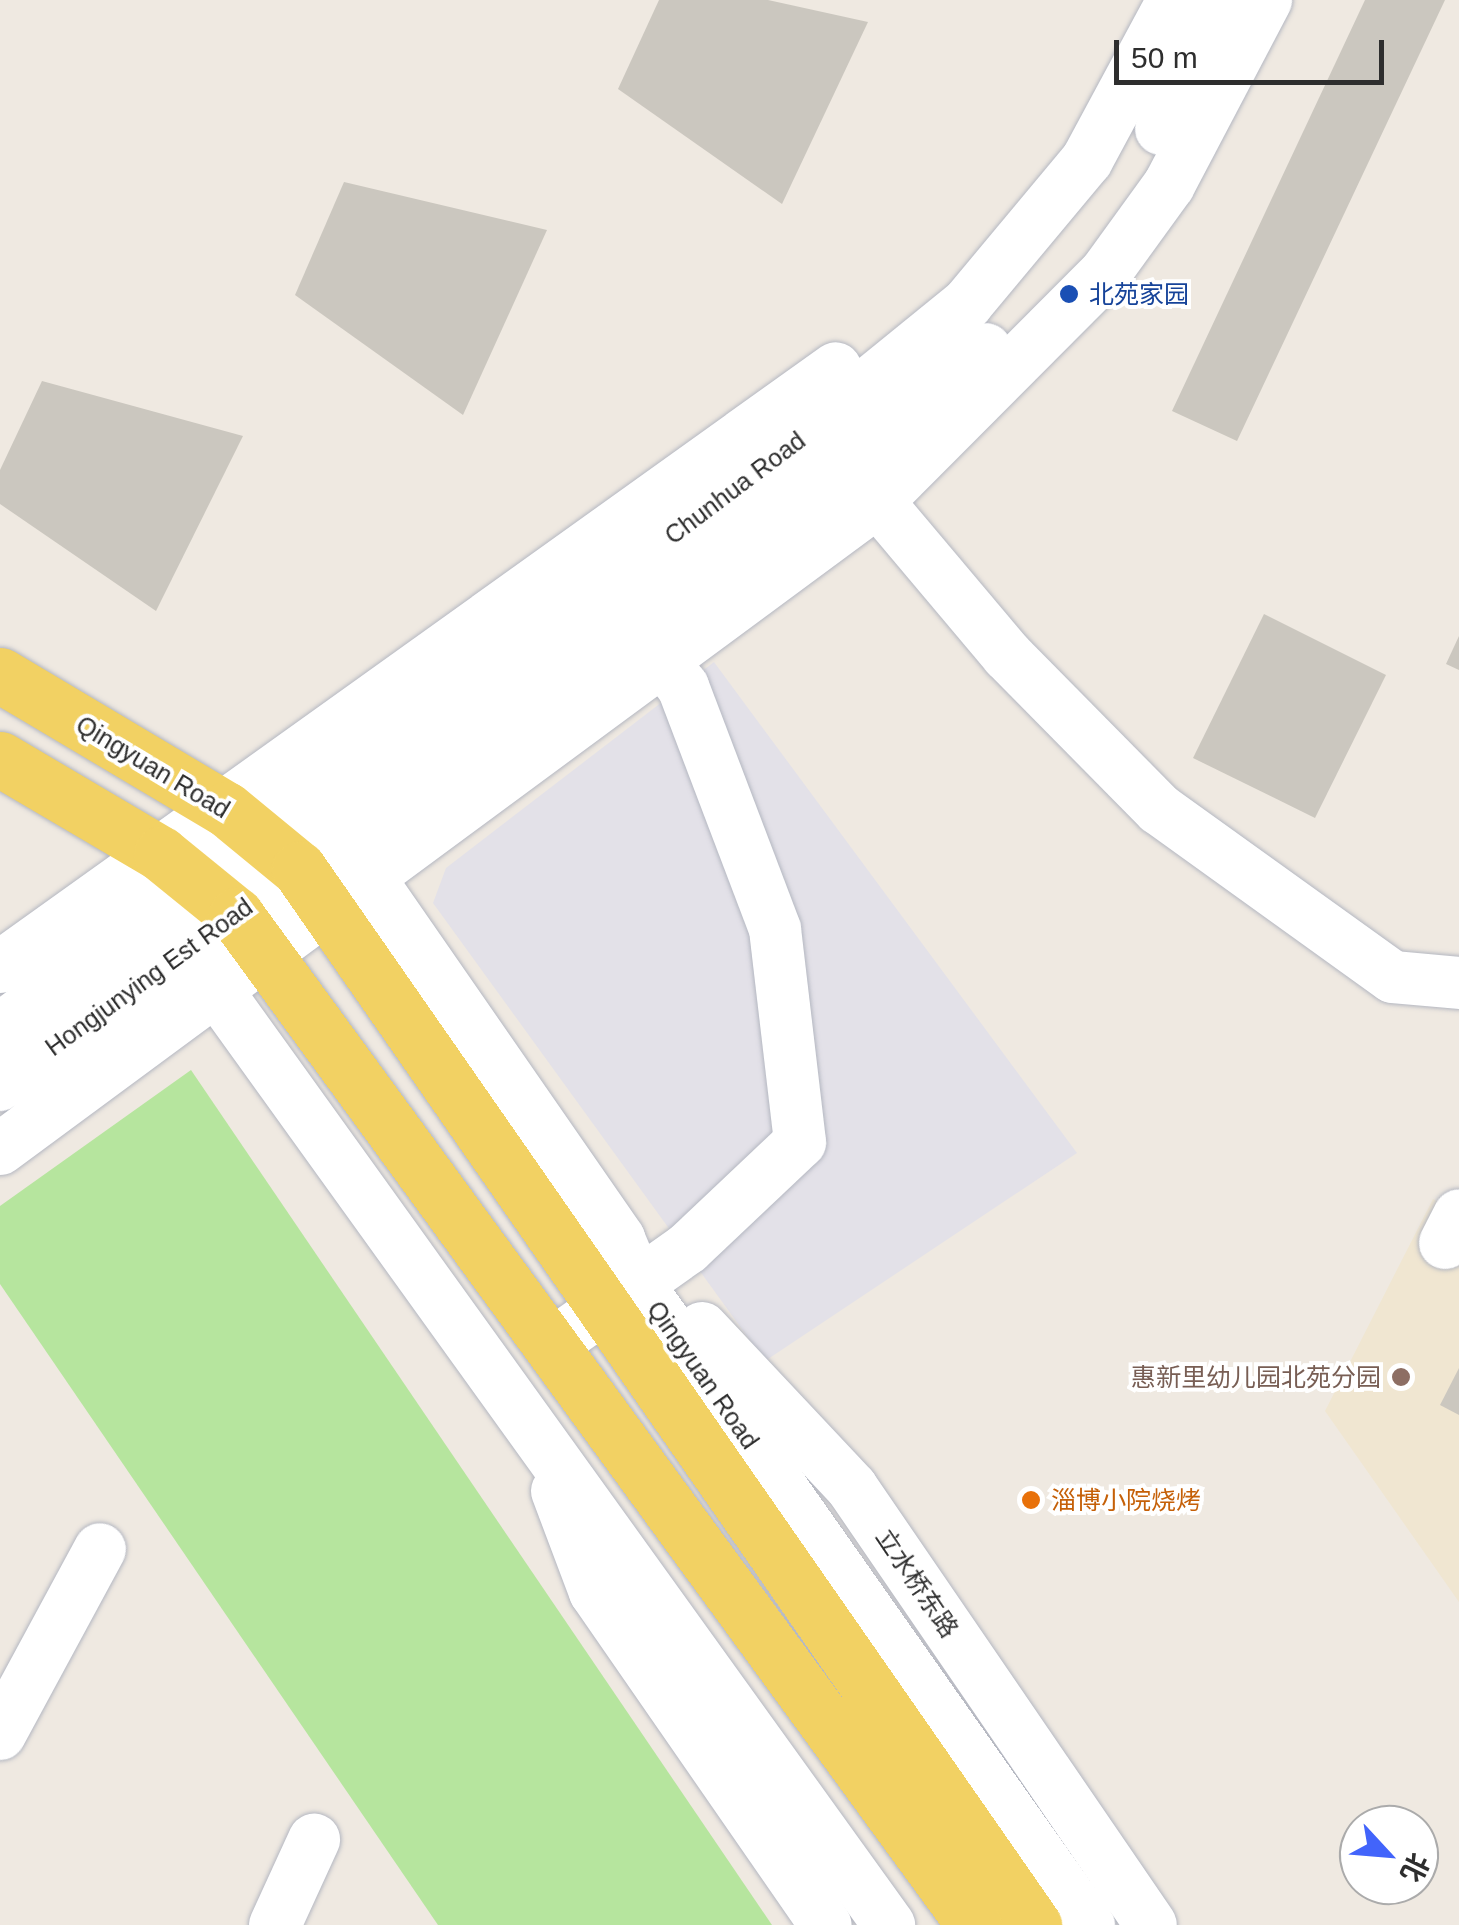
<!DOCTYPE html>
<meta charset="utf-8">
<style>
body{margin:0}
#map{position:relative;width:1459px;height:1925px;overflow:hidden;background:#efe9e1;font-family:Arial,"Noto Sans SC",sans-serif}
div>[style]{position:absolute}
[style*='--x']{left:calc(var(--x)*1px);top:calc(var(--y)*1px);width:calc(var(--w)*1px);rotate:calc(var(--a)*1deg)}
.industrial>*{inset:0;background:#e3e1e8}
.education>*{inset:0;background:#f0e6d1}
.green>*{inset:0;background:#b6e59e}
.building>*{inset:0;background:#cbc7bf}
.roads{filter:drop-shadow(0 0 2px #b4b7c1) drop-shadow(0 0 2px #b4b7c1)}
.minor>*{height:52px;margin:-26px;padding:0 26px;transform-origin:26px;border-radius:26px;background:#fff}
.major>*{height:55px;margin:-27.5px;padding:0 27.5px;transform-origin:27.5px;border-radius:27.5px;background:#f2d163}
.dots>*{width:28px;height:28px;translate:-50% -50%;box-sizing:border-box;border:5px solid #fff;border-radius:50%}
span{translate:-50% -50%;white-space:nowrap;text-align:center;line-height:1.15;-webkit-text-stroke:8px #fff;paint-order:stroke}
.transit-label{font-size:25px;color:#164399}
.left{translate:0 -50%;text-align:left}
.street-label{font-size:25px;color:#2e2e2e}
.education-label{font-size:25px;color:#785e54}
.right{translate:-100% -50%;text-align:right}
.food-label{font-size:25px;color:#c56008}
.north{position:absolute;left:1339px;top:1805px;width:100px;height:100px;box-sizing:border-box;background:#fff;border:2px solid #ababab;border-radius:50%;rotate:116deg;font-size:28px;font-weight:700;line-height:40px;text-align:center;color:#2e2e2e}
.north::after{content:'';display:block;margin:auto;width:35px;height:45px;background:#4264fb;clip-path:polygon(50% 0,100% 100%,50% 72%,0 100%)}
.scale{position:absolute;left:1114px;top:40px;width:270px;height:45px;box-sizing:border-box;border:5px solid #2e2e2e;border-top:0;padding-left:12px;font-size:30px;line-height:35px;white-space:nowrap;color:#2e2e2e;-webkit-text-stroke:8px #fff;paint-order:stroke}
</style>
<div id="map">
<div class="industrial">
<i style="clip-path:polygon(714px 662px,1077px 1153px,765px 1361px,433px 903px,446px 868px)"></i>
</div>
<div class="education">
<i style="clip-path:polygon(1433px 1199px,1459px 1212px,1459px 1602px,1325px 1411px)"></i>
</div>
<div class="green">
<i style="clip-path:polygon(191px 1070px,772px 1925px,438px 1925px,0 1284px,0 1206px)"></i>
</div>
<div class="building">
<i style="clip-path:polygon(659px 0,768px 0,868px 22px,782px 204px,618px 89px)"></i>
<i style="clip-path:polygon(1365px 0,1445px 0,1237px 441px,1172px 411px)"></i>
<i style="clip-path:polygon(344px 182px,547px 230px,463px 415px,295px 295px)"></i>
<i style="clip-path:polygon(42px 381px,243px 436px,156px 611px,0 504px,0 470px)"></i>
<i style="clip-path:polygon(1264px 614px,1386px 675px,1315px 818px,1193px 758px)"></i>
<i style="clip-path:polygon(1459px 636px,1459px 670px,1446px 664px)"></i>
<i style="clip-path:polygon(1459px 1368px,1459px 1415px,1440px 1405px)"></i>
</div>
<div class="roads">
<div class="minor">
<i style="--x:1161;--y:129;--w:144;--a:-64"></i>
<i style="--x:857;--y:477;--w:233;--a:49.9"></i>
<i style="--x:1007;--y:655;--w:216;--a:45.4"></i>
<i style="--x:1159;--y:809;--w:288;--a:35.7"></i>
<i style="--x:1393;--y:977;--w:66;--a:5.2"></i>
<i style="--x:339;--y:873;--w:32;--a:11"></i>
<i style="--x:370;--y:879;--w:438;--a:55.3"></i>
<i style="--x:619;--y:1239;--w:49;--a:67.1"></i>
<i style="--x:638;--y:1284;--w:784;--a:54.87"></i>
<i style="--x:227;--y:956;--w:40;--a:100"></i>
<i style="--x:220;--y:995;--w:1146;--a:54.27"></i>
<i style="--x:0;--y:967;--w:1028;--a:-35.62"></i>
<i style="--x:0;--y:1029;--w:969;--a:-36.31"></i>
<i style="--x:781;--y:455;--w:240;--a:-39.1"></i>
<i style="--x:967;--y:304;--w:187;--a:-50.2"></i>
<i style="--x:1087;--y:160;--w:182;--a:-61.7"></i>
<i style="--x:0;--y:1085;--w:1049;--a:-36.28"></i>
<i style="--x:846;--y:464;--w:181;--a:-39.4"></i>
<i style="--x:0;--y:1149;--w:1090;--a:-36.42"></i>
<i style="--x:877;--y:502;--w:325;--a:-45.1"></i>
<i style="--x:1106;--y:272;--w:107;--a:-54.1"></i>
<i style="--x:1169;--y:185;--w:209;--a:-62.3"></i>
<i style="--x:1445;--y:1243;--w:31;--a:-63"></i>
<i style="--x:702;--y:1328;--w:219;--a:46.8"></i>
<i style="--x:852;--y:1488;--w:529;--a:55.62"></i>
<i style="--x:554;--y:1343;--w:164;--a:-35.3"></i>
<i style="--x:688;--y:1248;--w:154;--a:-43.4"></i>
<i style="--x:800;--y:1142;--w:214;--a:-96.7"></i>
<i style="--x:775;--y:929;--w:259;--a:-110.8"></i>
<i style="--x:683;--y:687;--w:68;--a:-128.4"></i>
<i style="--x:557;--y:1491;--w:108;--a:69.4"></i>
<i style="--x:595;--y:1592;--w:405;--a:55.3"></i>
<i style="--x:0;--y:1734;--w:210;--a:-61.6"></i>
<i style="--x:275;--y:1925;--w:94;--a:-65.4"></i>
</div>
<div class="major">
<i style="--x:0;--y:675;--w:263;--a:30.7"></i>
<i style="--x:226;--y:809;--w:94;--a:39.4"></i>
<i style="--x:299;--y:869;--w:1287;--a:55.16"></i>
<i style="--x:0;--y:759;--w:187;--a:30.5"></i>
<i style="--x:161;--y:854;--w:97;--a:39.1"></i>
<i style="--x:236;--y:915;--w:1251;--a:53.84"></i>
</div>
</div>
<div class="dots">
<i style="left:1069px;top:294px;background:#1a4fb4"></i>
<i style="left:1401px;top:1377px;background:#8d6e63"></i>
<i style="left:1031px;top:1500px;background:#e8710a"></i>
</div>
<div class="transit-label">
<span class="left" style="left:1089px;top:294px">北苑家园</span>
</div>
<div class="street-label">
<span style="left:735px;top:488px;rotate:-37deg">Chunhua Road</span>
<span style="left:153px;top:767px;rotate:31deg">Qingyuan Road</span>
<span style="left:149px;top:977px;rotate:-36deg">Hongjunying Est Road</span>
<span style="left:703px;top:1375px;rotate:55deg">Qingyuan Road</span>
<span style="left:917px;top:1583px;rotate:56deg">立水桥东路</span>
</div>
<div class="education-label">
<span class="right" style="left:1381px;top:1377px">惠新里幼儿园北苑分园</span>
</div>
<div class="food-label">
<span class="left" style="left:1051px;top:1500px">淄博小院烧烤</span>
</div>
<div class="north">北</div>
<div class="scale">50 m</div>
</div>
